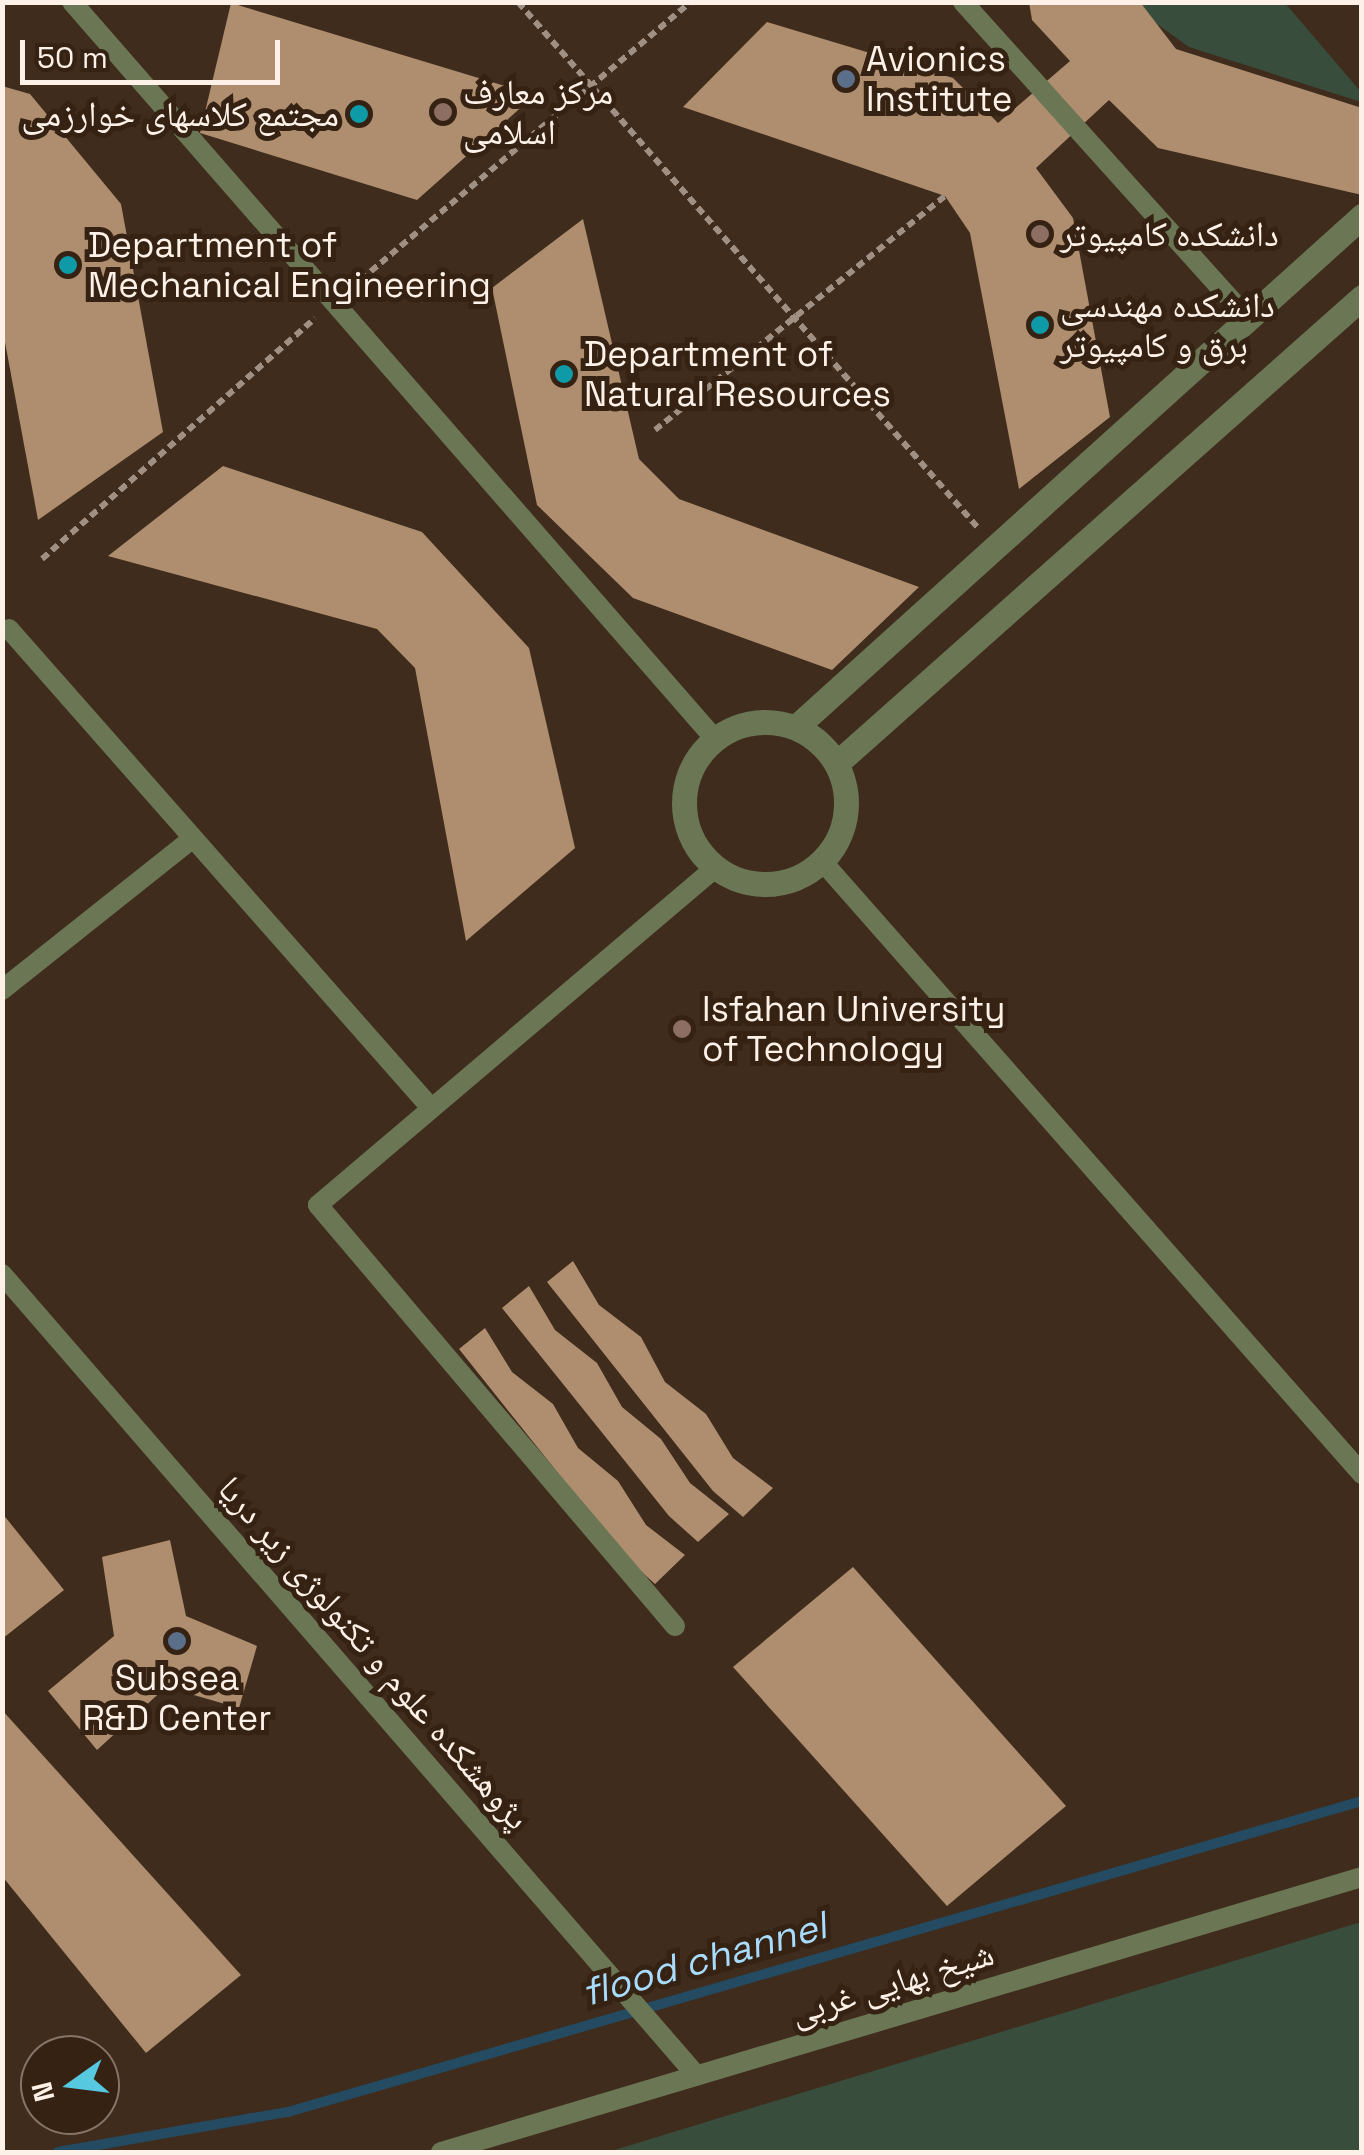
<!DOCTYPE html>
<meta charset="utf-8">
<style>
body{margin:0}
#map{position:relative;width:1364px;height:2155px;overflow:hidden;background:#3f2c1d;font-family:"Space Grotesk","Noto Naskh Arabic",sans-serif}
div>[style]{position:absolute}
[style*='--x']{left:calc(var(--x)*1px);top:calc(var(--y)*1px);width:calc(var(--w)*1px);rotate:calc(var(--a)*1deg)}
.green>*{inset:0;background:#394d3c}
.stream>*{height:10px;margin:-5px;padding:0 5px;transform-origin:5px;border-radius:5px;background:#244b62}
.building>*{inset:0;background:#ae8e6e}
.path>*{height:6px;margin-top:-3px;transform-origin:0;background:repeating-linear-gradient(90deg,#a09084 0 8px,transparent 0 13px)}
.lane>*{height:20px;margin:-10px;padding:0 10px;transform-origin:10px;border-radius:10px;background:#6b7754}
.street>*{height:25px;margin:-12.5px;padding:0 12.5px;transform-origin:12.5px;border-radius:12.5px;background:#6b7754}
.street>.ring{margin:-12.5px;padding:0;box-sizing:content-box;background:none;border:25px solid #6b7754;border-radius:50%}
.dots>*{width:28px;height:28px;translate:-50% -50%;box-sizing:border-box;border:5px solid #352213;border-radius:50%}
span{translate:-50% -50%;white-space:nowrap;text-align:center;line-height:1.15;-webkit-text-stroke:10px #352213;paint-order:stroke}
.poi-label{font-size:35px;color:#fef1e8}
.left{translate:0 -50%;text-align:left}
.right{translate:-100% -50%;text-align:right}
.street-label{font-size:35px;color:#fef1e8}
.water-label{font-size:38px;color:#a8dcfe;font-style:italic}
.frame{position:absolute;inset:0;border:5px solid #fef1e8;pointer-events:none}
.north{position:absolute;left:20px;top:2035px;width:100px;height:100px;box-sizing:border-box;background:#352213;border:2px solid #857568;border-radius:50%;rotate:256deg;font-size:28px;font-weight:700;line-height:40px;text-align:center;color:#fef1e8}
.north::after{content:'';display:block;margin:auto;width:35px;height:45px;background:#56c9e0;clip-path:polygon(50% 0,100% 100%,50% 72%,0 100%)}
.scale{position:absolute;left:20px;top:40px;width:260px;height:45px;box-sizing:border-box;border:5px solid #fef1e8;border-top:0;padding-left:12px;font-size:30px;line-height:35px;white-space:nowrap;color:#fef1e8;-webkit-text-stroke:8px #352213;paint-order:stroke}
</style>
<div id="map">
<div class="green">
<i style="clip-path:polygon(1128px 3px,1285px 3px,1361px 92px,1361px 102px,1189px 47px)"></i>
<i style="clip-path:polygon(1361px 1922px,1361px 2152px,608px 2152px)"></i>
</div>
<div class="stream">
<i style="--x:58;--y:2152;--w:233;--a:-9.9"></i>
<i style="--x:288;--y:2112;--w:1118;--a:-16.15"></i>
</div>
<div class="building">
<i style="clip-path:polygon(1029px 2px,1140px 2px,1176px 49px,1362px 108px,1362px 195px,1158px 148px,1109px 100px,1036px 168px,1073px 218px,1110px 417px,1019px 489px,970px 233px,945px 196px,683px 107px,767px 22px,953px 78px,998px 123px,1070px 61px,1032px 20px)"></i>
<i style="clip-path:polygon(231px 3px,535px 95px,417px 200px,200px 133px)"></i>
<i style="clip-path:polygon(2px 86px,30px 94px,121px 204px,163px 432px,38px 520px,2px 326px)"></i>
<i style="clip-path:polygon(583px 219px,639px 459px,679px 499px,919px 587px,832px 670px,633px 598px,537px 505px,492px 288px)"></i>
<i style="clip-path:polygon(223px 466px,422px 532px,529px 648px,575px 848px,466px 941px,415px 668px,377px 629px,108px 556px)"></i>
<i style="clip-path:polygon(573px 1261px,599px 1305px,641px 1337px,665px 1382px,706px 1414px,733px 1458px,773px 1488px,743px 1517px,713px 1491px,547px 1282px)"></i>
<i style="clip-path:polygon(529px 1286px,555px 1330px,597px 1363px,622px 1407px,661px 1439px,690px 1483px,729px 1514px,698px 1542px,669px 1516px,502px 1308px)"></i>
<i style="clip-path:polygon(485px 1328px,512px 1372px,553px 1404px,578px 1448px,618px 1481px,646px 1525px,685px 1555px,655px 1584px,625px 1557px,459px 1349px)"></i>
<i style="clip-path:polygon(2px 1513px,64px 1590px,2px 1639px)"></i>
<i style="clip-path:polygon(170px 1540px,186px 1616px,257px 1646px,239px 1708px,166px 1687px,97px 1750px,48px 1691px,114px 1636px,102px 1557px)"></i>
<i style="clip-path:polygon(853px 1567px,1066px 1806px,947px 1906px,733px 1667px)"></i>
<i style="clip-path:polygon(2px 1710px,241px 1975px,146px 2053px,2px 1876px)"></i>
</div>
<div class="path">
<i style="--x:518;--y:2;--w:700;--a:48.82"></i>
<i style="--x:351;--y:288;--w:444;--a:-40.1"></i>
<i style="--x:655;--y:430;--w:373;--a:-38.9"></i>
<i style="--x:42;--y:559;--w:364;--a:-41.4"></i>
</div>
<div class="lane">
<i style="--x:72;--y:2;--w:977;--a:48.9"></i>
<i style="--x:963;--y:2;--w:424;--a:48"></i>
<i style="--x:9;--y:629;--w:638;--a:48.62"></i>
<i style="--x:822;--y:861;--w:817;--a:48.62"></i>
<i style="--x:2;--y:990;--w:243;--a:-38.5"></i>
<i style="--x:2;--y:1274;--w:1060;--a:49.09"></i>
<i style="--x:675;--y:1626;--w:552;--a:-130.3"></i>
<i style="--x:318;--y:1205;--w:521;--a:-40.33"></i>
<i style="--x:441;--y:2152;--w:961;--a:-16.63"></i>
</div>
<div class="street">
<i class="ring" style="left:684px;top:722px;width:137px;height:137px"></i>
<i style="--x:796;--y:727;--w:763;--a:-42.08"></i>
<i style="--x:837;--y:763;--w:702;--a:-41.59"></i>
</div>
<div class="dots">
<i style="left:846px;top:79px;background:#5c6f8a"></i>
<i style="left:443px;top:112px;background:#8d6e63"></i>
<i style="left:359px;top:114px;background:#0f9aa8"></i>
<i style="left:1040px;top:234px;background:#8d6e63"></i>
<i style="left:68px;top:265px;background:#0f9aa8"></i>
<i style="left:1040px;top:325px;background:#0f9aa8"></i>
<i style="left:564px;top:374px;background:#0f9aa8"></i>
<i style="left:682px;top:1029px;background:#8d6e63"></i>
<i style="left:177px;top:1641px;background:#5c6f8a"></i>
</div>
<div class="poi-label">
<span class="left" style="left:866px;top:79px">Avionics<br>Institute</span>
<span class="left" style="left:463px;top:112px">مرکز معارف<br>اسلامی</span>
<span class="right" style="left:339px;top:114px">مجتمع کلاسهای خوارزمی</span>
<span class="left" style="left:1060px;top:234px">دانشکده کامپیوتر</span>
<span class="left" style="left:88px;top:265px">Department of<br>Mechanical Engineering</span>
<span class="left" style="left:1060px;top:325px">دانشکده مهندسی<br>برق و کامپیوتر</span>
<span class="left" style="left:584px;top:374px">Department of<br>Natural Resources</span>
<span class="left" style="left:702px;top:1029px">Isfahan University<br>of Technology</span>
<span style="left:177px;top:1698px">Subsea<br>R&amp;D Center</span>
</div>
<div class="street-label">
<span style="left:374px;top:1653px;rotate:49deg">پژوهشکده علوم و تکنولوژی زیر دریا</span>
<span style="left:892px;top:1983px;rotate:-17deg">شیخ بهایی غربی</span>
</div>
<div class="water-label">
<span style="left:704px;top:1960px;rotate:-16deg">flood channel</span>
</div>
<div class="frame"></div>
<div class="north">N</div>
<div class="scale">50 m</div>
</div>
